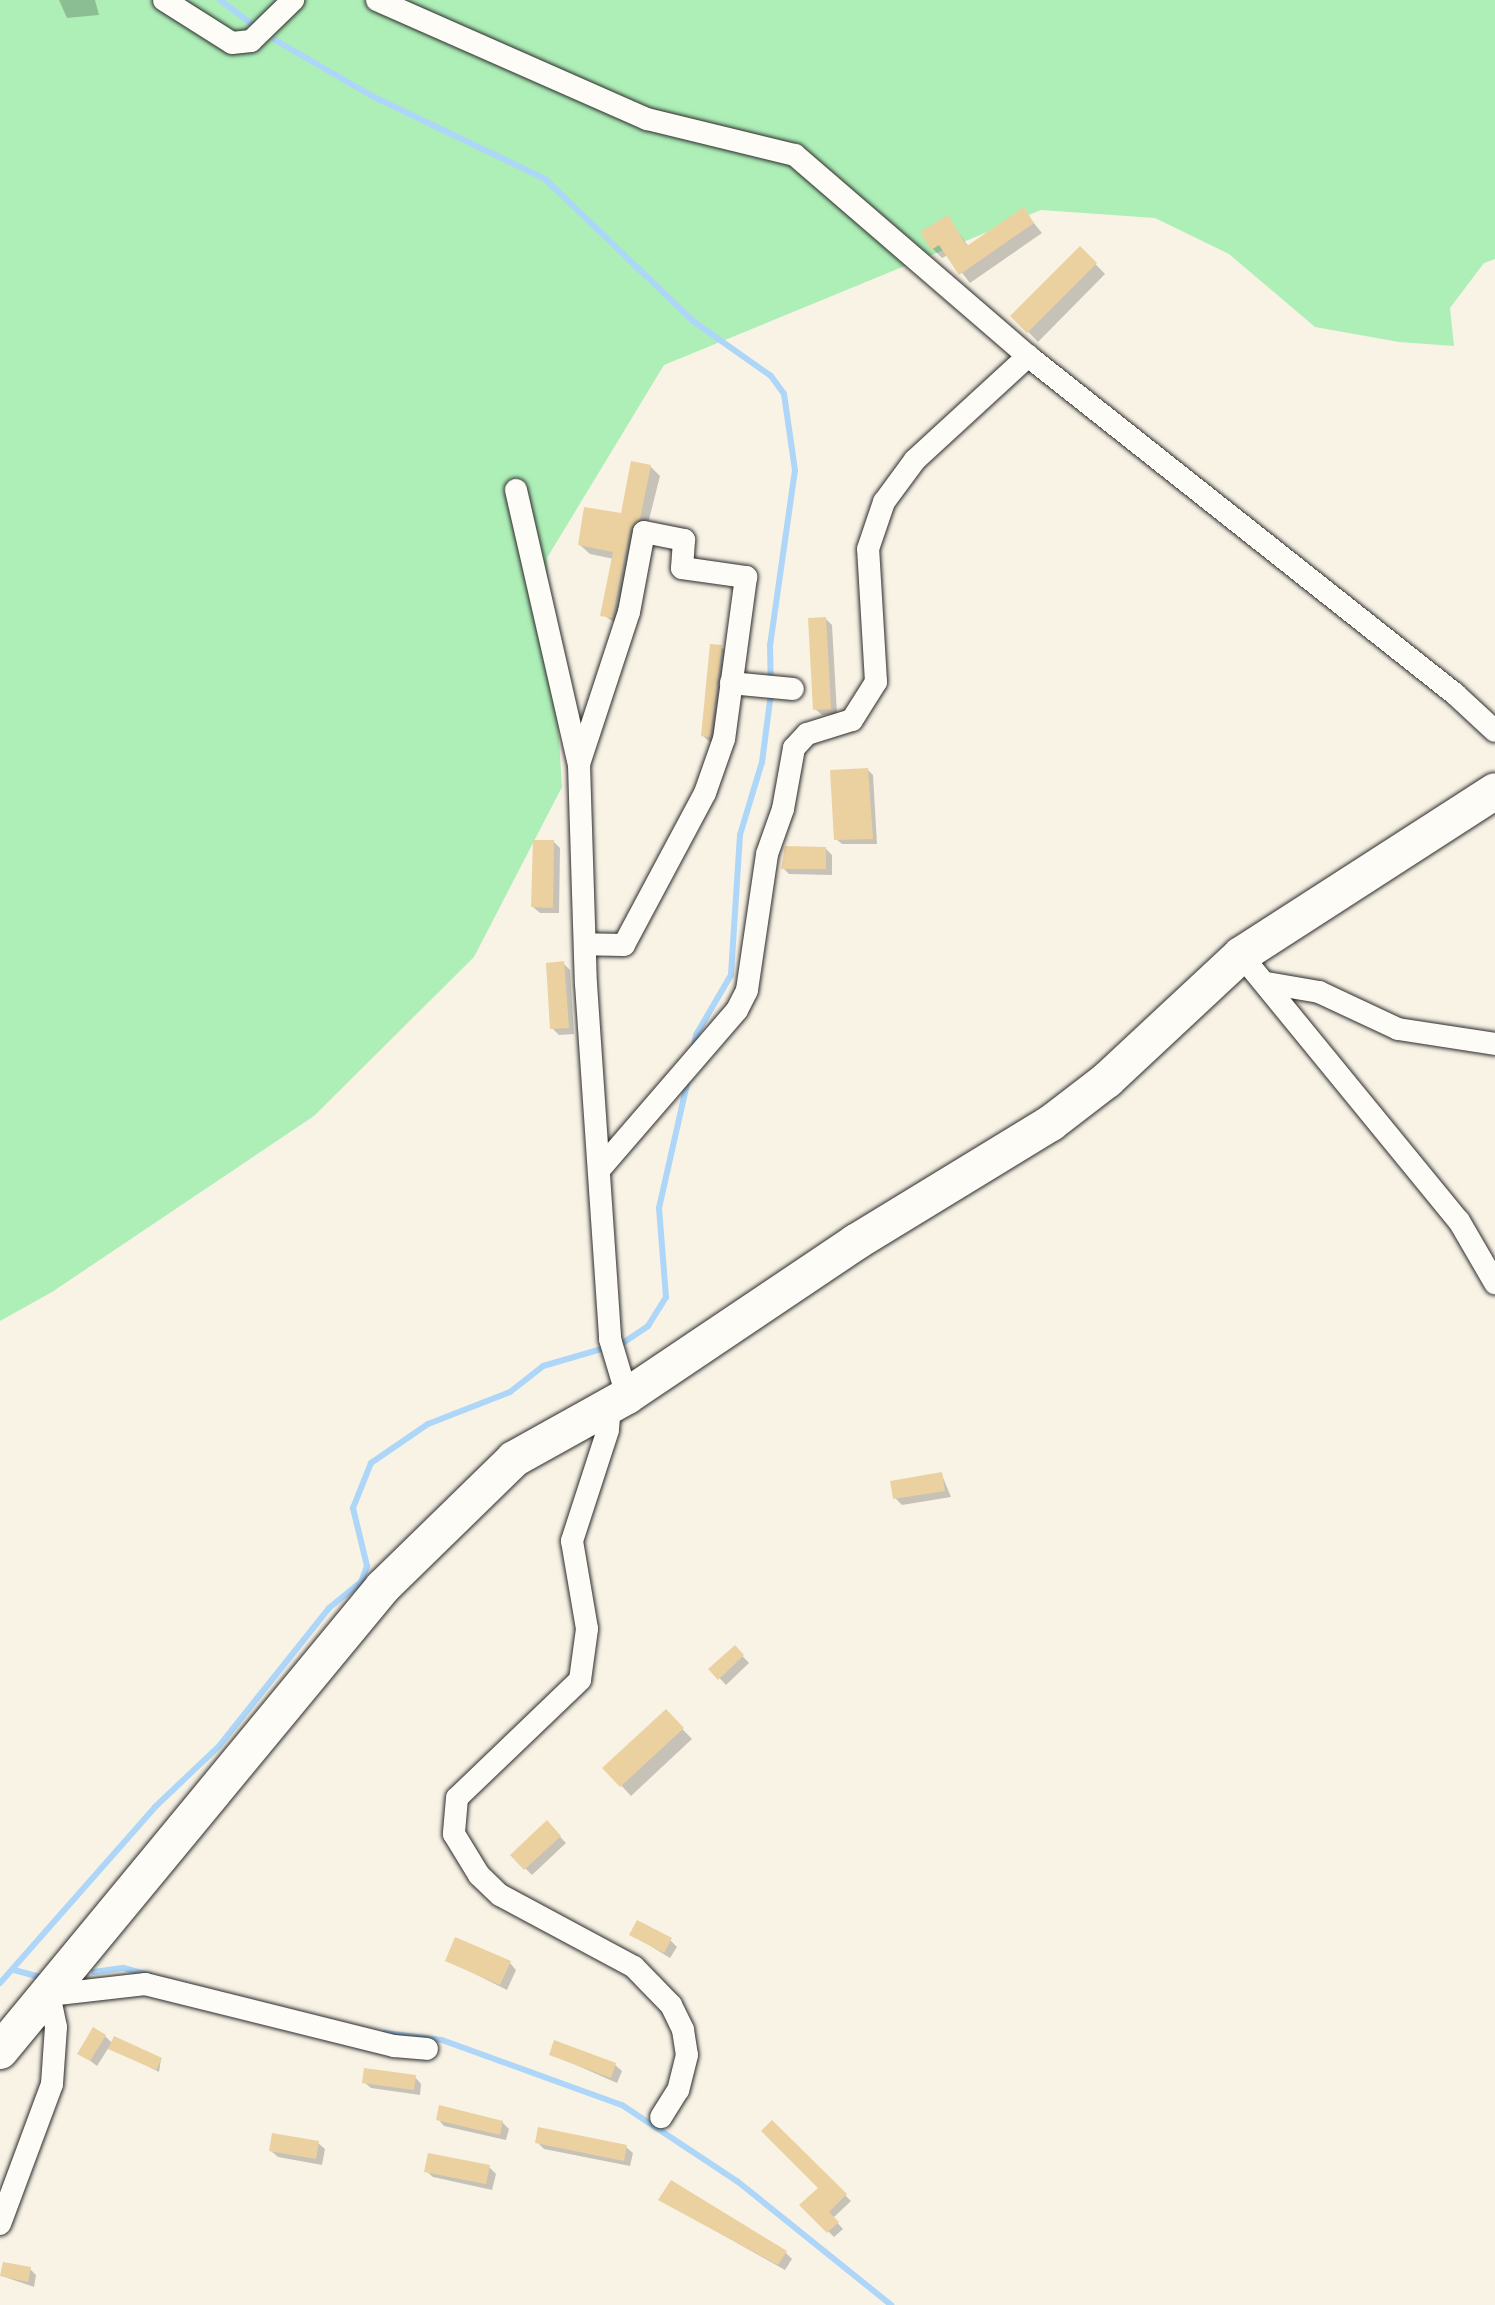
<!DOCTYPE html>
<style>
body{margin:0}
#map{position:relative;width:1495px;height:2305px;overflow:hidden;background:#f9f3e6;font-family:Itim,sans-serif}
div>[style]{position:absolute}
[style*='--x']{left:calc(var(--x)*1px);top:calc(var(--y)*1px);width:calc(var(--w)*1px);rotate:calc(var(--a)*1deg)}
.green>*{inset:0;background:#aeefb8}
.shadow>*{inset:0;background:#0003}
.stream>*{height:6px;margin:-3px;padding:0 3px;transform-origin:3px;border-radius:3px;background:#add6f8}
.building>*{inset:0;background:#ebd1a0}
.roads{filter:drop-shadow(0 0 2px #2b2b2b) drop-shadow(0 0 2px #2b2b2b)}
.street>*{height:22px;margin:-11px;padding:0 11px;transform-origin:11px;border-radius:11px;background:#fdfcf7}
.primary>*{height:36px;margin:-18px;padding:0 18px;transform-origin:18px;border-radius:18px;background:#fdfcf7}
span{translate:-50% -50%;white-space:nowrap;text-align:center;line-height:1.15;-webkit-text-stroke:8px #fdfcf7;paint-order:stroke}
</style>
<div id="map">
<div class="green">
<i style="clip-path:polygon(0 0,1495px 0,1495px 259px,1484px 263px,1450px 308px,1454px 346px,1399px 342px,1315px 327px,1229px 254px,1155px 218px,1041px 210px,664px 365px,547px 558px,562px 787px,474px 957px,314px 1116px,52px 1292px,0 1321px)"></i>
</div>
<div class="shadow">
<i style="clip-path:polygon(59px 0,95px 0,99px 15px,67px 18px)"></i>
<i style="clip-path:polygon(1023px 210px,1042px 233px,970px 283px,948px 255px,942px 258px,933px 249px,948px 218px,969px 247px)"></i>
<i style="clip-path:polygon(1080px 248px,1105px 274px,1038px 342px,1013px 316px)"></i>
<i style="clip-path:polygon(650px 466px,660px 476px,622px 627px,603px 615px,614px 559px,590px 554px,580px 545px,623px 515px)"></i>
<i style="clip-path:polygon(826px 619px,832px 625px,837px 714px,822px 715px,815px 709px)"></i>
<i style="clip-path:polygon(721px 647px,728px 653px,716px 742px,710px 742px,703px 736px)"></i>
<i style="clip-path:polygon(868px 770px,873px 775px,877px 844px,842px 844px,836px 839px)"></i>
<i style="clip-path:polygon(554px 842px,560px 848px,559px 913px,540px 913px,533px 907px)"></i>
<i style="clip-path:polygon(826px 849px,832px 855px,832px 875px,789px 874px,783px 868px)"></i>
<i style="clip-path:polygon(563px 963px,570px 970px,574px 1034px,559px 1035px,552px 1028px)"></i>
<i style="clip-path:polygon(942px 1475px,951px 1497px,902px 1505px,895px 1498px)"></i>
<i style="clip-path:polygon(735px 1648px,749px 1663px,726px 1685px,711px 1669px)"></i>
<i style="clip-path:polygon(666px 1712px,692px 1739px,631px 1796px,605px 1768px)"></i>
<i style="clip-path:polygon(547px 1823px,566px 1843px,532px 1875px,512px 1855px)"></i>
<i style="clip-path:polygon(631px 1934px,670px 1940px,677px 1947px,670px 1958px)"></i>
<i style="clip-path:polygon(447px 1960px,510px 1963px,516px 1970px,507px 1990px)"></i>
<i style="clip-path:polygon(105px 2036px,113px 2044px,161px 2059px,159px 2072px,109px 2047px,97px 2066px,80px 2053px)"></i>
<i style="clip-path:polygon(551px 2054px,615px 2065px,622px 2071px,617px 2083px)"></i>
<i style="clip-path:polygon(415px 2077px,421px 2084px,420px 2095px,371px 2088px,364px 2082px)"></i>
<i style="clip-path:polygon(438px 2119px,502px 2122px,509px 2129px,506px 2140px,444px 2126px)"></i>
<i style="clip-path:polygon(772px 2123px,851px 2201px,833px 2218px,843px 2229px,834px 2237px,802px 2205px,821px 2188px)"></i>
<i style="clip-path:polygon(537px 2142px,626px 2147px,633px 2153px,630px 2166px,544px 2149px)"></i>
<i style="clip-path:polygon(318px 2143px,325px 2149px,322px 2165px,278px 2157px,271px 2151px)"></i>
<i style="clip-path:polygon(489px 2167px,496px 2174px,492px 2190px,433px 2177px,426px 2171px)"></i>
<i style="clip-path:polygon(661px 2200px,785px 2252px,792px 2259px,785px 2270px)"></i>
<i style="clip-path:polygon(30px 2269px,36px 2275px,34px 2287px,2px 2276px)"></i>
</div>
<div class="stream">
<i style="--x:220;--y:0;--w:39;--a:37"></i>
<i style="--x:275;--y:40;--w:112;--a:30"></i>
<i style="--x:372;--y:96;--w:192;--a:25.6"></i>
<i style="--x:545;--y:179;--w:205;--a:43.8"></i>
<i style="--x:693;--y:321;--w:95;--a:35.2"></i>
<i style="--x:771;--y:376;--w:22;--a:54"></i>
<i style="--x:784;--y:394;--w:77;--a:81.8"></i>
<i style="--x:795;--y:470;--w:177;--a:98.1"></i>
<i style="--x:770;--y:645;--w:48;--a:88.8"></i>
<i style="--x:771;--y:693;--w:70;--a:97.4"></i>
<i style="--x:762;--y:762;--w:76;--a:106.8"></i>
<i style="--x:740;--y:835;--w:140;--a:93.7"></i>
<i style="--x:731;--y:975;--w:69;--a:120.3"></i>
<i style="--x:696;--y:1035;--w:13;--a:99"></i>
<i style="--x:620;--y:1345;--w:34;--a:-34"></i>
<i style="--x:648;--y:1326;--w:34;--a:-58"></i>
<i style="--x:666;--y:1297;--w:89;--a:-94.5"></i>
<i style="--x:659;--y:1208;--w:136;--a:-77.3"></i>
<i style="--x:14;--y:1970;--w:30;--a:15"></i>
<i style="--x:94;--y:1972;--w:30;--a:-8"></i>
<i style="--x:124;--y:1968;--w:26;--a:16"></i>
<i style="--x:0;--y:1983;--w:235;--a:-48.6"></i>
<i style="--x:155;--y:1807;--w:88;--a:-43.6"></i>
<i style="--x:219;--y:1746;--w:176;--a:-51.4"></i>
<i style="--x:329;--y:1608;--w:41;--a:-39.1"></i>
<i style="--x:361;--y:1582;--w:17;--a:-69"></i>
<i style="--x:367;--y:1566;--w:60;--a:-103.6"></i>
<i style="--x:353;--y:1508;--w:48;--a:-68.2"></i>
<i style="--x:371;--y:1463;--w:69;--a:-34.4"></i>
<i style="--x:428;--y:1424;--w:88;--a:-21.3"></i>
<i style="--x:510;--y:1392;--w:42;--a:-38.2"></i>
<i style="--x:543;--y:1366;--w:65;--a:-16.2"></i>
<i style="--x:385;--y:2033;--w:57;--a:7"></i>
<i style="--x:442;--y:2040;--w:191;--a:19.9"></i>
<i style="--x:622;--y:2105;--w:138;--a:33.5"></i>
<i style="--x:737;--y:2181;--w:198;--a:38.8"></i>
</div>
<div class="building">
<i style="clip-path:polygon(1024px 207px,1034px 223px,959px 275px,939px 245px,931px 250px,920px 232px,948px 215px,967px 246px)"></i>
<i style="clip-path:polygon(1080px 246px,1097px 263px,1027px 333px,1010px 316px)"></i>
<i style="clip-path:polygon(631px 461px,651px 465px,640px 519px,630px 529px,612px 618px,600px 616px,613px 552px,578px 545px,584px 507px,621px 513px)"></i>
<i style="clip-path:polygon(826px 617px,831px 709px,813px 710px,808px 618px)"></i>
<i style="clip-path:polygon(710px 644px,722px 645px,710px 737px,701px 736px)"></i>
<i style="clip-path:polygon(868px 768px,873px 839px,834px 840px,830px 770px)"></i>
<i style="clip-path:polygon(533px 840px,554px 840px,553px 908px,531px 907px)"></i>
<i style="clip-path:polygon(785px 846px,826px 847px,826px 869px,781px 869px)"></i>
<i style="clip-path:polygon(564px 961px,569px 1028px,550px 1029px,546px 963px)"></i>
<i style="clip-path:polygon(942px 1472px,945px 1491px,893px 1499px,890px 1481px)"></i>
<i style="clip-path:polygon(735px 1645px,744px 1655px,718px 1680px,708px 1669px)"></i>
<i style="clip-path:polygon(666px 1709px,684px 1728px,620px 1787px,602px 1768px)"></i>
<i style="clip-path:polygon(547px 1820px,561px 1836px,524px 1870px,510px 1855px)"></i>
<i style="clip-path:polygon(637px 1920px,672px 1938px,664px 1953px,629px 1935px)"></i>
<i style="clip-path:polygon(455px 1937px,511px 1961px,500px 1985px,445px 1961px)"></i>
<i style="clip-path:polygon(93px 2027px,106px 2035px,90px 2061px,77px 2054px)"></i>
<i style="clip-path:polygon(114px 2036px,162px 2058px,156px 2070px,108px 2049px)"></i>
<i style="clip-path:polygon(554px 2040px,616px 2063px,611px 2078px,549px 2055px)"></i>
<i style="clip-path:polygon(364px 2068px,416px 2075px,414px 2090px,362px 2083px)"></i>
<i style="clip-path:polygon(439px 2105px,503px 2121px,500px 2135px,436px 2120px)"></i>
<i style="clip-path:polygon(772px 2120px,847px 2194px,829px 2212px,839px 2222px,827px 2233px,799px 2205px,818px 2188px,761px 2131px)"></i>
<i style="clip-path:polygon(538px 2127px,627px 2145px,624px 2161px,535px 2143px)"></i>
<i style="clip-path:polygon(272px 2133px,319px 2141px,316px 2159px,269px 2151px)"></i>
<i style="clip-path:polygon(428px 2153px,490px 2165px,486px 2184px,424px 2172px)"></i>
<i style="clip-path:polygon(671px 2180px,787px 2251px,778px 2265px,658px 2200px)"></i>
<i style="clip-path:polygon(3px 2262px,31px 2267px,28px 2282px,0 2276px)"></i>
</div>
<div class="roads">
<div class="street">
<i style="--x:164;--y:0;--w:80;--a:32.3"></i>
<i style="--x:232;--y:43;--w:19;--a:-6"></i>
<i style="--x:251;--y:41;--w:59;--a:-44.3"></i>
<i style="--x:377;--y:0;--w:295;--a:23.8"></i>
<i style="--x:647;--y:119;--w:152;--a:13.7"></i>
<i style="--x:795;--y:155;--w:308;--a:40.8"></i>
<i style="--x:1028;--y:356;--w:545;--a:38.36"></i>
<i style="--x:1455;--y:694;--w:54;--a:42.8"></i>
<i style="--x:516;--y:490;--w:282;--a:77.1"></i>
<i style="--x:579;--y:765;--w:219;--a:88.2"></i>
<i style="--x:586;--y:984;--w:356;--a:86.1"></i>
<i style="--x:610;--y:1339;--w:59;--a:73.4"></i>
<i style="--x:731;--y:683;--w:62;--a:5.5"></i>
<i style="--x:579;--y:764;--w:160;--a:-71.8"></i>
<i style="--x:629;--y:612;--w:81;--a:-79.4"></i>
<i style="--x:644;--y:532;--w:41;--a:11.3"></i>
<i style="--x:684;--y:540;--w:28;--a:94"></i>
<i style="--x:682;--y:568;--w:65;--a:8"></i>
<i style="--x:746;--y:577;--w:163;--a:97.7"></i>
<i style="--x:724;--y:739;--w:57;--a:109.4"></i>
<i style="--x:705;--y:793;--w:172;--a:118.1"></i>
<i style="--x:624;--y:945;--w:39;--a:-179"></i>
<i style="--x:1241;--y:955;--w:344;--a:50.7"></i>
<i style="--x:1459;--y:1221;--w:72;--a:59.9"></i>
<i style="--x:1267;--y:983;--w:53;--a:9.8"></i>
<i style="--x:1319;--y:992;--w:87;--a:25.1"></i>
<i style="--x:1398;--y:1029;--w:98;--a:8.8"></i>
<i style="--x:599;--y:1170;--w:211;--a:-49.2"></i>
<i style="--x:737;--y:1010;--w:22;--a:-63"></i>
<i style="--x:747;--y:990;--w:137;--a:-81.6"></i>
<i style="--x:767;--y:854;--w:48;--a:-70.4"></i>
<i style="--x:783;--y:809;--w:62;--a:-79.8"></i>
<i style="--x:794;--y:748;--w:19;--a:-47"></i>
<i style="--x:807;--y:734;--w:47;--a:-17.3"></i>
<i style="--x:852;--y:720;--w:45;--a:-57.7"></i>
<i style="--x:876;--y:682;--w:133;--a:-93.4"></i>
<i style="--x:868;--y:549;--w:50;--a:-71.2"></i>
<i style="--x:884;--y:502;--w:52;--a:-53.6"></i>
<i style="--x:915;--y:460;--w:154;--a:-42.6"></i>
<i style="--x:610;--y:1406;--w:24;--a:95"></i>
<i style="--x:608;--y:1430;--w:117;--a:108"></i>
<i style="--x:572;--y:1541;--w:89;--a:80.3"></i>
<i style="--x:587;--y:1629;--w:51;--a:97.8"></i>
<i style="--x:580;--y:1680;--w:170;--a:136.2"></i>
<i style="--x:457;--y:1798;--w:36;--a:95"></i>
<i style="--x:454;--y:1834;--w:48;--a:58.6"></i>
<i style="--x:479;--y:1875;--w:29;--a:44"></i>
<i style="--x:500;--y:1895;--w:152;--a:28.2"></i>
<i style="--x:634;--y:1967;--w:53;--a:45.8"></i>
<i style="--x:671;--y:2005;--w:28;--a:64"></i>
<i style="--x:683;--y:2030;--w:25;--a:81"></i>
<i style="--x:687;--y:2055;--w:36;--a:104"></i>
<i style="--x:678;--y:2090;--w:32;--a:122"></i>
<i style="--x:0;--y:2224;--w:149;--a:-69.6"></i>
<i style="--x:52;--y:2084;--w:57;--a:-86"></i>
<i style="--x:56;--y:2027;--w:33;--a:-102"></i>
<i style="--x:49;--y:1995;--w:97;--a:-6.5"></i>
<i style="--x:145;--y:1984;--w:257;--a:14"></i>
<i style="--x:394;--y:2046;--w:33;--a:5"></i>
</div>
<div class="primary">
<i style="--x:0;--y:2051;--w:602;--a:-50.46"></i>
<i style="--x:383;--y:1587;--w:183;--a:-44.3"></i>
<i style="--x:514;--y:1459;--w:129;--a:-29.1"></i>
<i style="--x:627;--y:1396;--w:276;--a:-33.9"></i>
<i style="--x:856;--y:1242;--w:228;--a:-31.4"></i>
<i style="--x:1051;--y:1123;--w:71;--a:-37.5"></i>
<i style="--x:1107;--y:1080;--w:183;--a:-43"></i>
<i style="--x:1241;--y:955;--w:302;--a:-32.8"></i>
</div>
</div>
</div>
